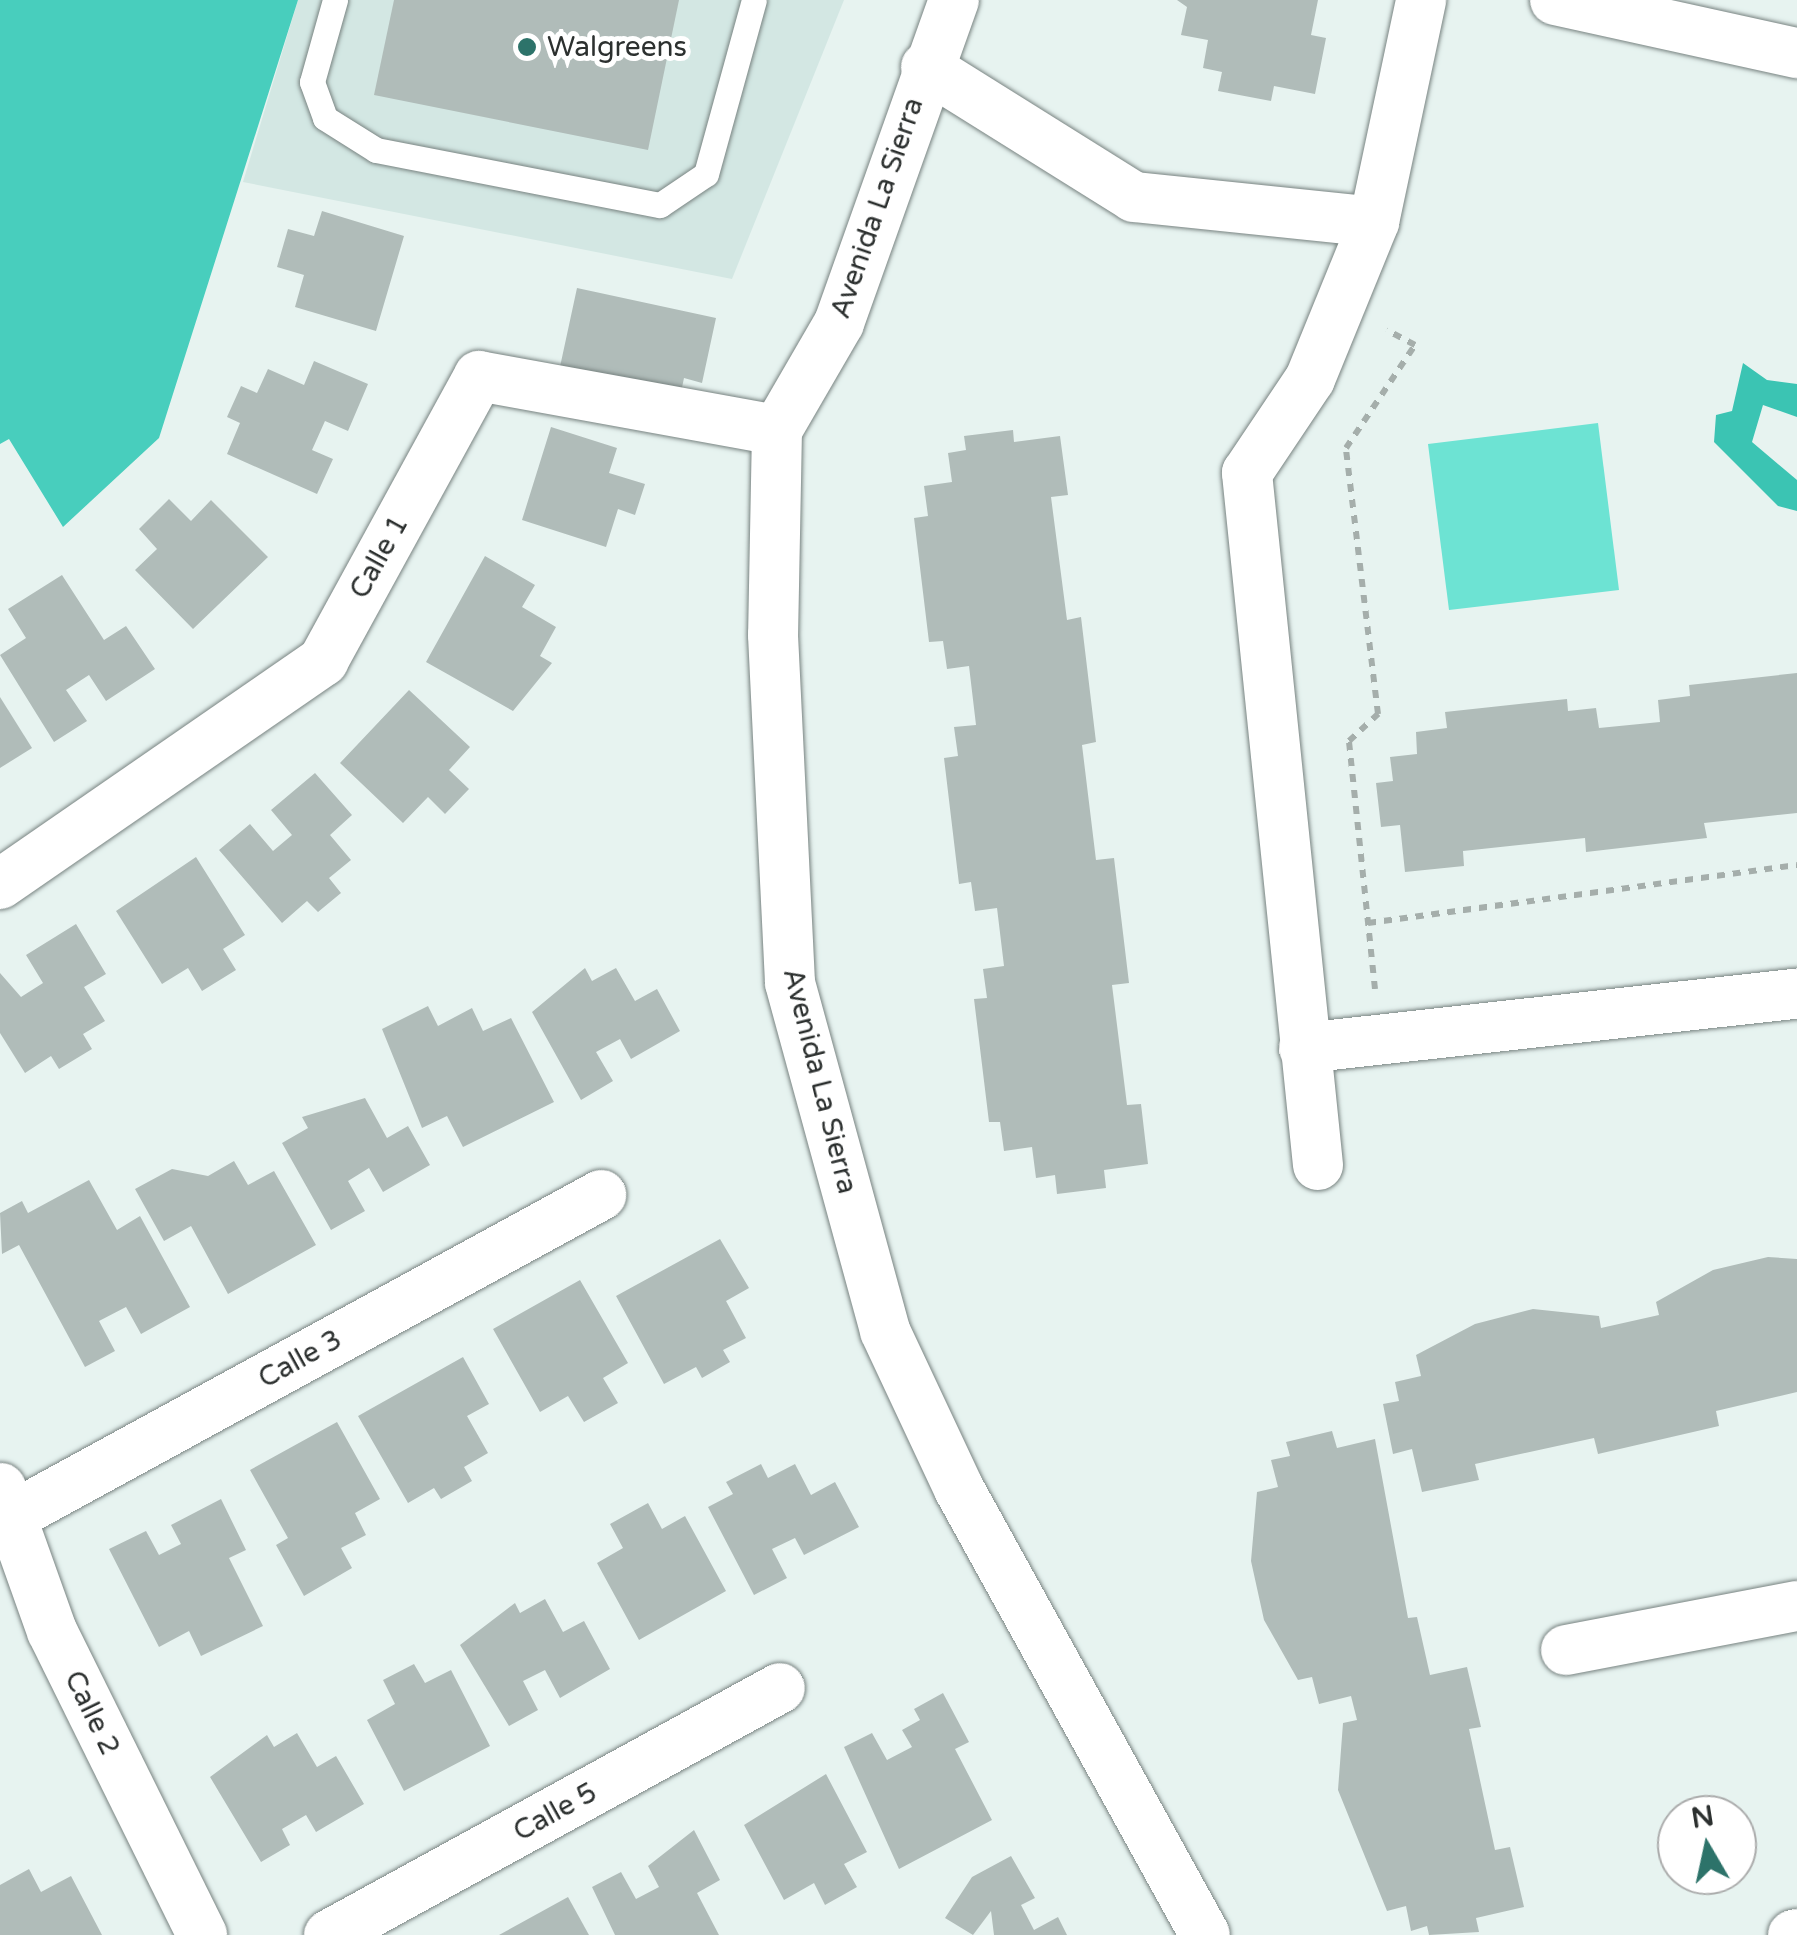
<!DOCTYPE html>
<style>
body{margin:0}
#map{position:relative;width:1797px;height:1935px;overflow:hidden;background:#e7f3f0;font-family:"Varela Round",sans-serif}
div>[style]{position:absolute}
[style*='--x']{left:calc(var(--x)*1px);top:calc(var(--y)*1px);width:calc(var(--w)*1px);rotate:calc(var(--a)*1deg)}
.built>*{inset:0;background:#d3e7e3}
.green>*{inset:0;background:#6de3d3}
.forest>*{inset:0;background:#48cebd}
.water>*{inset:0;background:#3bc4b3}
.building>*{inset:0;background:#b0bcb9}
.path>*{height:6px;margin-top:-3px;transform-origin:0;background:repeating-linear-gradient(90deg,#a5aeab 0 8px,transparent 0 16px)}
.roads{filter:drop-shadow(0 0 2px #788381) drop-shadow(0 0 2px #788381)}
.service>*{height:25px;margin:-12.5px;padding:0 12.5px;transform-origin:12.5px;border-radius:12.5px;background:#fff}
.minor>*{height:50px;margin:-25px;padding:0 25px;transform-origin:25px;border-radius:25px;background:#fff}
.dots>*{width:28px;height:28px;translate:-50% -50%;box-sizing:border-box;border:5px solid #fff;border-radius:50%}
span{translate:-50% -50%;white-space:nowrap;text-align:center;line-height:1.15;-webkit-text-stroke:10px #fff;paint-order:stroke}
.poi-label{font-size:28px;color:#2c302f}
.left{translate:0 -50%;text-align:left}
.street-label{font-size:28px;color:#2c302f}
.north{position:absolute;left:1657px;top:1795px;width:100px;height:100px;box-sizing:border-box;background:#fff;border:2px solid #abacac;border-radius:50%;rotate:351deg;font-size:28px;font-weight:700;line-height:40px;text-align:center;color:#2c302f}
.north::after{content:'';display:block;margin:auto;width:35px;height:45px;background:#2d736a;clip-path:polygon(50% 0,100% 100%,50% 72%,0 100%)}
</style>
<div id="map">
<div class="built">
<i style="clip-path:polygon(298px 0,844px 0,732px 279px,243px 182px)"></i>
</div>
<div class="green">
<i style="clip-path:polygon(1598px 423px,1619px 590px,1449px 610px,1428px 444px)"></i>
</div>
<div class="forest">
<i style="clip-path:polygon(0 0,298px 0,159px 438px,63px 527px,9px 439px,0 444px)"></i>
</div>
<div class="water">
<i style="clip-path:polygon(1743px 363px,1767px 380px,1797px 384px,1797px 417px,1763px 405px,1752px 442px,1797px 480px,1797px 511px,1778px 506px,1714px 442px,1716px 415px,1732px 411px)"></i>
</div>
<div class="building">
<i style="clip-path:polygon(394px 0,679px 0,648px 150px,374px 95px)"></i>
<i style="clip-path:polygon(1177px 0,1318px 0,1311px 35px,1326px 38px,1315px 94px,1274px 86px,1271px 101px,1218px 91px,1222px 72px,1203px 68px,1208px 40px,1181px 35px,1187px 7px)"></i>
<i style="clip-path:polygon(322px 211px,404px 236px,376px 331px,295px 307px,304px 275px,277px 267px,288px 229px,314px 236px)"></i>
<i style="clip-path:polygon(577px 288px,716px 318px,702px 383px,684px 378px,679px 402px,558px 376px)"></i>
<i style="clip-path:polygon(314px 361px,368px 384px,348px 431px,325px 421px,312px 450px,333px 459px,317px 494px,227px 454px,240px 423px,227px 417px,241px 386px,257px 393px,268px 369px,304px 385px)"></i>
<i style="clip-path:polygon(551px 427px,617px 448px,609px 473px,645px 484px,635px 515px,618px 509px,606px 547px,522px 520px)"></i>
<i style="clip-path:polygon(1013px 430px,1014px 442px,1060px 436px,1068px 495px,1051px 497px,1067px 620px,1081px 617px,1096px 742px,1082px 745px,1096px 860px,1114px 858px,1129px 983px,1112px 985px,1127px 1105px,1141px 1104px,1148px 1164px,1104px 1170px,1106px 1188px,1057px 1194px,1055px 1175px,1036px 1178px,1032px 1147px,1004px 1151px,1000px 1122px,989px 1122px,974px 999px,987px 998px,983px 969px,1004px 966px,997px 908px,975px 911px,971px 882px,959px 884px,944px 758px,958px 756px,954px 727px,976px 725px,969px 666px,947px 669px,943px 641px,929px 642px,914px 518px,928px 516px,924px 486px,952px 482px,948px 453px,966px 450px,964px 436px)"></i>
<i style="clip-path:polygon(169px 499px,191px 521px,211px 500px,268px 557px,193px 629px,135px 570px,157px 549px,139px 529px)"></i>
<i style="clip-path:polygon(485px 556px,535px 585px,522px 607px,556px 627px,540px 656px,552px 663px,513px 711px,426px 662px)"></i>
<i style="clip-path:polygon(62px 575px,104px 640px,126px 626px,155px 669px,106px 701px,89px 675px,66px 690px,87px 721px,54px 742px,0 655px,26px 638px,8px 609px)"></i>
<i style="clip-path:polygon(1797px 673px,1797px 813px,1704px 823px,1707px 838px,1586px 852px,1585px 838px,1463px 851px,1464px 866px,1405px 872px,1400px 825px,1381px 827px,1376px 783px,1393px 781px,1390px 757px,1417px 754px,1416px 732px,1447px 728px,1445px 712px,1567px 699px,1568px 711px,1596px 708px,1599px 728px,1660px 722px,1658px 700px,1690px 696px,1689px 685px)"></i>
<i style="clip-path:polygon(409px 690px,470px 747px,449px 770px,469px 789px,445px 814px,428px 797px,403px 823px,340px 763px)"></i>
<i style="clip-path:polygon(0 697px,32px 748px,0 768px)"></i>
<i style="clip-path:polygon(315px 773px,352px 815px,330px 835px,351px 860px,329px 878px,341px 893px,318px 912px,307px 901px,282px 923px,219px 850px,250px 824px,273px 851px,292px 835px,271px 810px)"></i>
<i style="clip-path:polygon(196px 857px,245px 935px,223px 949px,236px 970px,202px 991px,188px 968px,162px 984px,116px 911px)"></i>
<i style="clip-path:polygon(76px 924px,106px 974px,84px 987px,105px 1021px,83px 1034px,92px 1049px,59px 1069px,51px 1056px,25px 1073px,0 1033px,0 973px,21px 997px,43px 983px,26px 955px)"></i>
<i style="clip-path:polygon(585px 968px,592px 981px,616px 968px,635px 1001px,657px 989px,680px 1031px,631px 1059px,620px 1039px,596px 1052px,613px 1081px,581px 1100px,532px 1012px)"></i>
<i style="clip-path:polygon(428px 1006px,438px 1026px,472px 1008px,483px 1031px,511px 1018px,554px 1102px,463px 1147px,447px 1116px,422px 1128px,382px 1029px)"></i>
<i style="clip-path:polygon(365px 1098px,387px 1138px,408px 1126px,430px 1165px,383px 1192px,369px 1168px,348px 1181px,365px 1211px,331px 1230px,282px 1143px,308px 1128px,302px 1117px)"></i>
<i style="clip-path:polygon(234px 1161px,248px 1185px,274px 1171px,316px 1245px,228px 1294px,191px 1226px,164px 1241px,135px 1189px,172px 1169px,208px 1176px)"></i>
<i style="clip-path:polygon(89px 1180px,117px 1230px,140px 1216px,190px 1307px,141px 1334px,126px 1307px,99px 1321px,115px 1351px,85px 1367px,19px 1245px,2px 1254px,0 1213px,22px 1201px,28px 1213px)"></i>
<i style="clip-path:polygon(720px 1239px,749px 1288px,726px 1301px,746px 1338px,723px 1350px,730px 1362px,702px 1378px,696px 1367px,664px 1384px,616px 1296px)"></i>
<i style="clip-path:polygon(1768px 1257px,1797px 1259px,1797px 1392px,1716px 1411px,1719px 1426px,1598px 1454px,1594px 1438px,1475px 1464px,1479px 1480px,1422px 1492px,1412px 1449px,1393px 1454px,1383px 1404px,1399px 1401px,1395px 1382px,1421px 1376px,1416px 1355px,1475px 1324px,1533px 1309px,1599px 1316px,1601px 1328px,1659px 1315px,1656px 1302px,1713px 1270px)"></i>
<i style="clip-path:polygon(580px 1280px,628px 1363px,603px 1378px,618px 1403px,584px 1422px,568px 1396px,540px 1412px,493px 1329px)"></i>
<i style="clip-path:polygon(463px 1357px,489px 1404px,467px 1416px,488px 1453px,464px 1467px,472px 1481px,441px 1499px,434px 1488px,408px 1503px,358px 1416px)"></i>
<i style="clip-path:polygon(337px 1422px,380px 1499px,355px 1513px,366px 1535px,341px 1548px,352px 1568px,304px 1596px,276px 1545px,288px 1538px,250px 1470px)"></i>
<i style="clip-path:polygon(1332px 1431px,1337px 1448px,1375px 1439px,1408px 1618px,1417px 1617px,1430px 1675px,1467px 1667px,1481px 1727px,1469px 1729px,1495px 1850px,1510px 1847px,1524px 1907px,1476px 1918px,1479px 1932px,1429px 1935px,1427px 1926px,1411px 1931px,1406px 1906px,1387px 1911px,1338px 1790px,1343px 1723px,1357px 1720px,1351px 1696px,1319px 1704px,1312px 1677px,1298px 1680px,1264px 1620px,1251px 1561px,1257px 1492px,1278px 1487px,1271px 1460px,1290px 1456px,1286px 1442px)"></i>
<i style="clip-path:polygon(761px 1464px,768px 1478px,795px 1464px,811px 1495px,835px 1482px,859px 1527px,804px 1555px,795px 1538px,772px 1549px,787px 1578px,754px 1595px,708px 1507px,733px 1494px,726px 1482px)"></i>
<i style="clip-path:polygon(221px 1499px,246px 1550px,229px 1558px,263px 1626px,201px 1656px,189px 1631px,159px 1647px,109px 1549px,146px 1531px,159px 1555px,181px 1544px,171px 1525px)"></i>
<i style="clip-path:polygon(648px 1503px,662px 1529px,685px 1516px,726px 1591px,639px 1640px,597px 1563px,623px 1548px,610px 1524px)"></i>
<i style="clip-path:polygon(545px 1599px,563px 1632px,584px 1621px,610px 1669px,560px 1698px,545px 1670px,523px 1681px,538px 1710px,509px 1726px,460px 1645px,515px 1603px,520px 1613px)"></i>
<i style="clip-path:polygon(414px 1664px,425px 1683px,451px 1670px,490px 1746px,404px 1791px,367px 1720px,395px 1704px,383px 1680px)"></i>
<i style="clip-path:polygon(943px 1693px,969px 1742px,955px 1749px,992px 1820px,899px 1869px,844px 1747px,872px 1733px,887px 1760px,912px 1747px,902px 1730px,920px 1720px,914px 1709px)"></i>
<i style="clip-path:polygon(297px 1733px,317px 1767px,336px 1756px,364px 1804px,316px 1832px,306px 1815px,282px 1829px,290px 1845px,261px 1862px,210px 1777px,267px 1735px,274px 1747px)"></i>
<i style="clip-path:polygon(826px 1774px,867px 1852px,844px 1864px,857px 1887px,825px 1905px,814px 1883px,784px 1900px,744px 1825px)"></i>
<i style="clip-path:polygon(694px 1830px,720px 1880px,697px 1893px,719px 1935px,615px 1935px,592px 1887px,621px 1872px,636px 1899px,659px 1887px,648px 1866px)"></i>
<i style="clip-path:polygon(1011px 1856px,1035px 1898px,1021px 1905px,1034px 1930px,1058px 1917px,1067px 1935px,994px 1935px,991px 1911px,973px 1935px,945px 1918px,972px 1877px)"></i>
<i style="clip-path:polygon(29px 1869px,41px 1892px,71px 1876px,102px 1935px,0 1935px,0 1885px)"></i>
<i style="clip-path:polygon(568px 1897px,589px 1935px,499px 1935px)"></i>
</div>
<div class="path">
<i style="--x:1368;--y:923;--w:433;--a:-7.7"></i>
<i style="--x:1375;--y:989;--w:249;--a:-96"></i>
<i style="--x:1349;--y:741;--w:40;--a:-43"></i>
<i style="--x:1378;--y:714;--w:268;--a:-96.9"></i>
<i style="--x:1346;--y:448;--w:124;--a:-56.2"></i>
<i style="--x:1415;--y:345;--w:32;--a:-152"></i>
</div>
<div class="roads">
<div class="service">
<i style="--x:335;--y:0;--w:85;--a:105.7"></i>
<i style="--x:312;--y:82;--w:38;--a:70"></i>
<i style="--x:325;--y:118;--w:60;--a:32.1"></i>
<i style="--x:376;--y:150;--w:289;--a:11"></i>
<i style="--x:660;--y:205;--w:55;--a:-34"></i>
<i style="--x:706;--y:174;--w:180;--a:-74.6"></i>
</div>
<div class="minor">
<i style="--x:954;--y:0;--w:343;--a:109.6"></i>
<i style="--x:839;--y:323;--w:124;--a:120.1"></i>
<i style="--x:777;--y:430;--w:205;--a:91.1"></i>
<i style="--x:773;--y:635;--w:348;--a:87.2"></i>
<i style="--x:790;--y:983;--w:361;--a:74.7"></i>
<i style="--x:885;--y:1331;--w:174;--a:64.9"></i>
<i style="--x:959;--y:1489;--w:509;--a:61.12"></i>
<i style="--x:1555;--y:0;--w:248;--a:12.4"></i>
<i style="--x:926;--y:67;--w:245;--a:32"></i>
<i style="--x:1134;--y:197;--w:241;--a:5.9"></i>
<i style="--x:1374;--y:222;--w:227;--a:-78"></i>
<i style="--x:0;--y:884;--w:393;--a:-34.6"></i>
<i style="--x:323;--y:661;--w:325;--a:-61.3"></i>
<i style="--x:479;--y:376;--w:303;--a:10.3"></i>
<i style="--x:1304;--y:1048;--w:496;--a:-6.3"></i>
<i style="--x:1318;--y:1165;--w:696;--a:-95.86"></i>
<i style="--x:1247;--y:473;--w:113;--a:-56.2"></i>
<i style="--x:1310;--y:379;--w:170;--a:-67.8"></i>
<i style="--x:1;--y:1488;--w:152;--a:70.4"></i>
<i style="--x:52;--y:1631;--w:339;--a:63.7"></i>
<i style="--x:0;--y:1523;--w:685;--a:-28.62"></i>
<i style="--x:1566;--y:1650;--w:235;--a:-10.8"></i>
<i style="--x:329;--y:1935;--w:514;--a:-28.71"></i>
<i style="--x:1793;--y:1935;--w:4;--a:-14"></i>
</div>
</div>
<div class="dots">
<i style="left:527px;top:47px;background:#2d736a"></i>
</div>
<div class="poi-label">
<span class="left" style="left:547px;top:47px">Walgreens</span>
</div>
<div class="street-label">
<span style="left:877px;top:208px;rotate:-71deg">Avenida La Sierra</span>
<span style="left:379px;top:557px;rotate:-61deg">Calle 1</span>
<span style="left:820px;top:1081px;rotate:76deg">Avenida La Sierra</span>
<span style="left:300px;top:1359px;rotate:-29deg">Calle 3</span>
<span style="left:92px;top:1713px;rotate:64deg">Calle 2</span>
<span style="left:555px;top:1812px;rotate:-29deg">Calle 5</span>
</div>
<div class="north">N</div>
</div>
